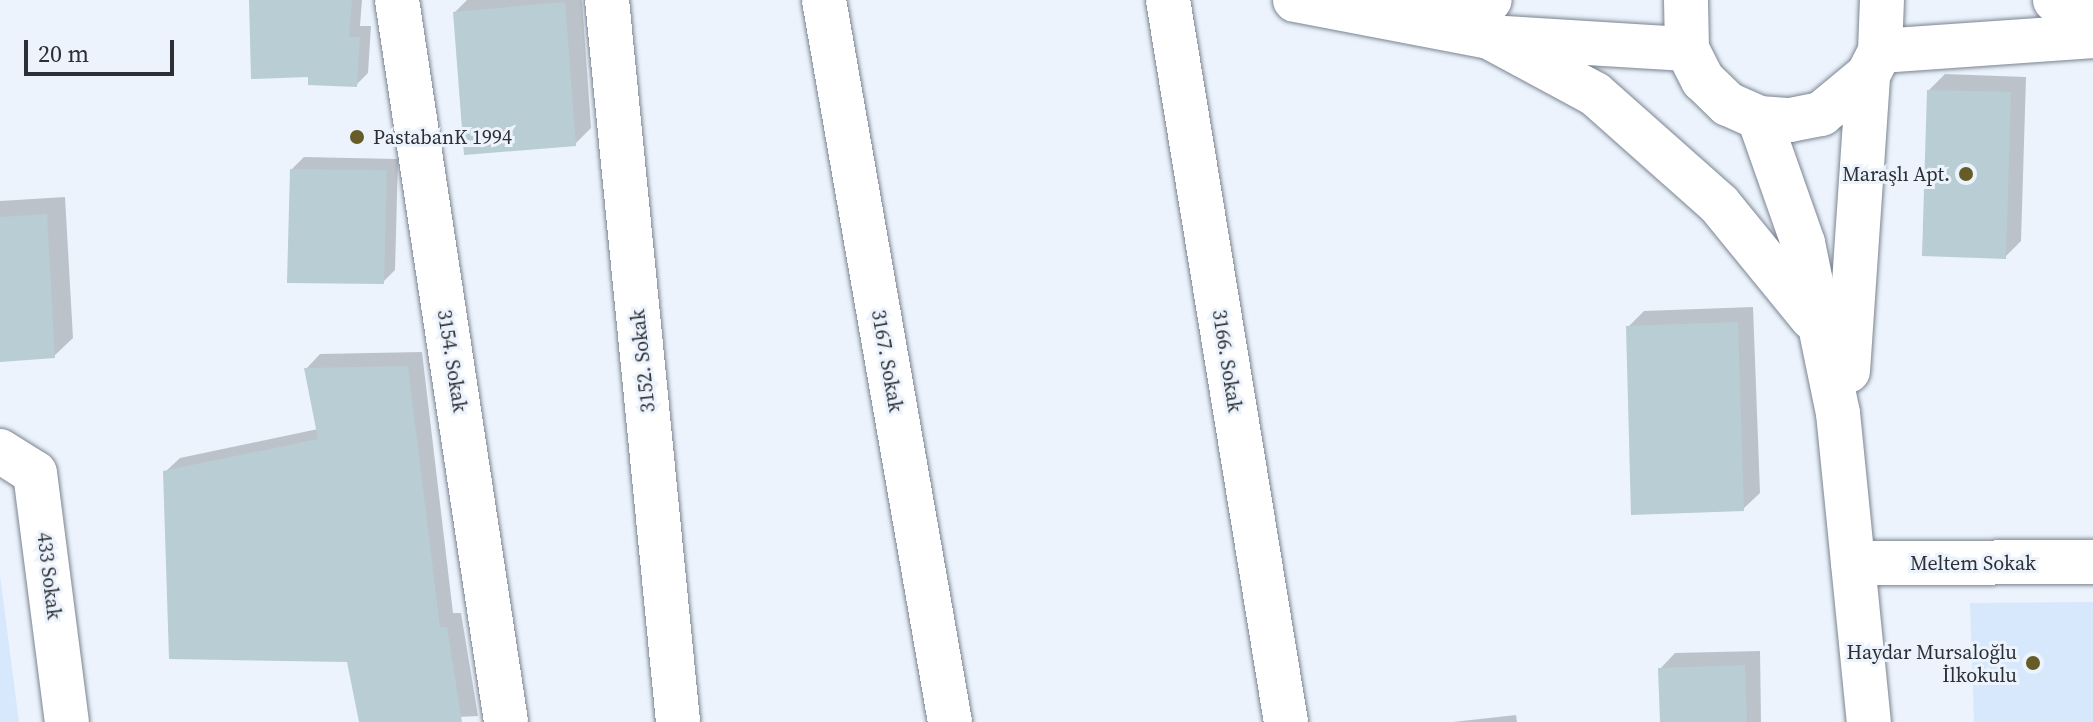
<!DOCTYPE html>
<meta charset="utf-8">
<style>
body{margin:0}
#map{position:relative;width:2093px;height:722px;overflow:hidden;background:#ecf3fc;font-family:"Source Serif 4",serif}
div>[style]{position:absolute}
[style*='--x']{left:calc(var(--x)*1px);top:calc(var(--y)*1px);width:calc(var(--w)*1px);rotate:calc(var(--a)*1deg)}
.built>*{inset:0;background:#d7e8fd}
.shadow>*{inset:0;background:#0003}
.building>*{inset:0;background:#b9cdd5}
.roads{filter:drop-shadow(0 0 2px #7a8492) drop-shadow(0 0 2px #7a8492)}
.minor>*{height:44px;margin:-22px;padding:0 22px;transform-origin:22px;border-radius:22px;background:#fff}
.dots>*{width:22px;height:22px;translate:-50% -50%;box-sizing:border-box;border:4px solid #ecf3fc;border-radius:50%}
span{translate:-50% -50%;white-space:nowrap;text-align:center;line-height:1.15;-webkit-text-stroke:6px #ecf3fc;paint-order:stroke}
.poi-label{font-size:20px;color:#2c3036}
.left{translate:0 -50%;text-align:left}
.right{translate:-100% -50%;text-align:right}
.street-label{font-size:20px;color:#2c3036}
.scale{position:absolute;left:24px;top:40px;width:150px;height:36px;box-sizing:border-box;border:4px solid #2c3036;border-top:0;padding-left:10px;font-size:24px;line-height:28px;white-space:nowrap;color:#2c3036;-webkit-text-stroke:6px #ecf3fc;paint-order:stroke}
</style>
<div id="map">
<div class="built">
<i style="clip-path:polygon(0 575px,19px 722px,0 722px)"></i>
<i style="clip-path:polygon(2093px 602px,2093px 722px,1974px 722px,1970px 603px)"></i>
</div>
<div class="shadow">
<i style="clip-path:polygon(251px 0,362px 0,360px 26px,371px 26px,368px 73px,356px 85px,310px 75px)"></i>
<i style="clip-path:polygon(467px 0,582px 0,591px 128px,575px 144px,455px 12px)"></i>
<i style="clip-path:polygon(1945px 74px,2026px 77px,2021px 241px,2005px 257px,1929px 90px)"></i>
<i style="clip-path:polygon(304px 157px,398px 159px,395px 270px,383px 282px,292px 169px)"></i>
<i style="clip-path:polygon(65px 197px,73px 338px,54px 356px,0 360px,0 201px)"></i>
<i style="clip-path:polygon(1753px 307px,1760px 493px,1743px 509px,1628px 327px,1644px 311px)"></i>
<i style="clip-path:polygon(422px 352px,453px 613px,461px 613px,478px 716px,361px 722px,349px 660px,165px 472px,180px 458px,318px 429px,306px 369px,320px 354px)"></i>
<i style="clip-path:polygon(1760px 651px,1761px 722px,1662px 722px,1660px 669px,1675px 653px)"></i>
<i style="clip-path:polygon(1516px 715px,1517px 722px,1453px 722px)"></i>
</div>
<div class="building">
<i style="clip-path:polygon(249px 0,352px 0,349px 37px,360px 37px,357px 87px,308px 85px,308px 77px,251px 79px)"></i>
<i style="clip-path:polygon(565px 2px,576px 146px,464px 155px,453px 12px)"></i>
<i style="clip-path:polygon(1927px 90px,2011px 92px,2006px 259px,1922px 256px)"></i>
<i style="clip-path:polygon(290px 169px,387px 170px,384px 284px,287px 283px)"></i>
<i style="clip-path:polygon(47px 214px,55px 358px,0 362px,0 217px)"></i>
<i style="clip-path:polygon(1738px 322px,1744px 511px,1631px 515px,1626px 326px)"></i>
<i style="clip-path:polygon(408px 366px,440px 627px,447px 627px,462px 722px,359px 722px,347px 662px,169px 659px,163px 471px,318px 439px,304px 368px)"></i>
<i style="clip-path:polygon(1745px 665px,1747px 722px,1660px 722px,1658px 668px)"></i>
</div>
<div class="roads">
<div class="minor">
<i style="--x:397;--y:0;--w:730;--a:81.41"></i>
<i style="--x:607;--y:0;--w:725;--a:84.38"></i>
<i style="--x:824;--y:0;--w:733;--a:80.1"></i>
<i style="--x:1168;--y:0;--w:732;--a:80.72"></i>
<i style="--x:1295;--y:0;--w:197;--a:10.8"></i>
<i style="--x:1489;--y:37;--w:198;--a:3.5"></i>
<i style="--x:1686;--y:0;--w:49;--a:88.8"></i>
<i style="--x:1687;--y:49;--w:35;--a:63"></i>
<i style="--x:1703;--y:80;--w:35;--a:44"></i>
<i style="--x:1728;--y:104;--w:34;--a:24"></i>
<i style="--x:1759;--y:118;--w:31;--a:4"></i>
<i style="--x:1790;--y:120;--w:32;--a:-11"></i>
<i style="--x:1821;--y:114;--w:61;--a:-39.7"></i>
<i style="--x:1868;--y:75;--w:27;--a:-63"></i>
<i style="--x:1880;--y:51;--w:51;--a:-87.8"></i>
<i style="--x:2055;--y:0;--w:38;--a:9"></i>
<i style="--x:1414;--y:7;--w:76;--a:-5.3"></i>
<i style="--x:1489;--y:37;--w:120;--a:28.3"></i>
<i style="--x:1595;--y:94;--w:166;--a:41.6"></i>
<i style="--x:1719;--y:204;--w:147;--a:50.8"></i>
<i style="--x:1880;--y:51;--w:214;--a:-4"></i>
<i style="--x:1759;--y:118;--w:133;--a:70.6"></i>
<i style="--x:1803;--y:243;--w:174;--a:78.4"></i>
<i style="--x:1838;--y:413;--w:311;--a:84.3"></i>
<i style="--x:1848;--y:371;--w:297;--a:-86.1"></i>
<i style="--x:0;--y:451;--w:41;--a:32.2"></i>
<i style="--x:35;--y:473;--w:251;--a:82.7"></i>
<i style="--x:1853;--y:563;--w:240;--a:-0.2"></i>
</div>
</div>
<div class="dots">
<i style="left:357px;top:137px;background:#655c28"></i>
<i style="left:1966px;top:174px;background:#655c28"></i>
<i style="left:2033px;top:663px;background:#655c28"></i>
</div>
<div class="poi-label">
<span class="left" style="left:373px;top:137px">PastabanK 1994</span>
<span class="right" style="left:1950px;top:174px">Maraşlı Apt.</span>
<span class="right" style="left:2017px;top:664px">Haydar Mursaloğlu<br>İlkokulu</span>
</div>
<div class="street-label">
<span style="left:452px;top:361px;rotate:81deg">3154. Sokak</span>
<span style="left:643px;top:361px;rotate:-96deg">3152. Sokak</span>
<span style="left:887px;top:361px;rotate:80deg">3167. Sokak</span>
<span style="left:1227px;top:361px;rotate:81deg">3166. Sokak</span>
<span style="left:1973px;top:563px">Meltem Sokak</span>
<span style="left:49px;top:576px;rotate:83deg">433 Sokak</span>
</div>
<div class="scale">20 m</div>
</div>
